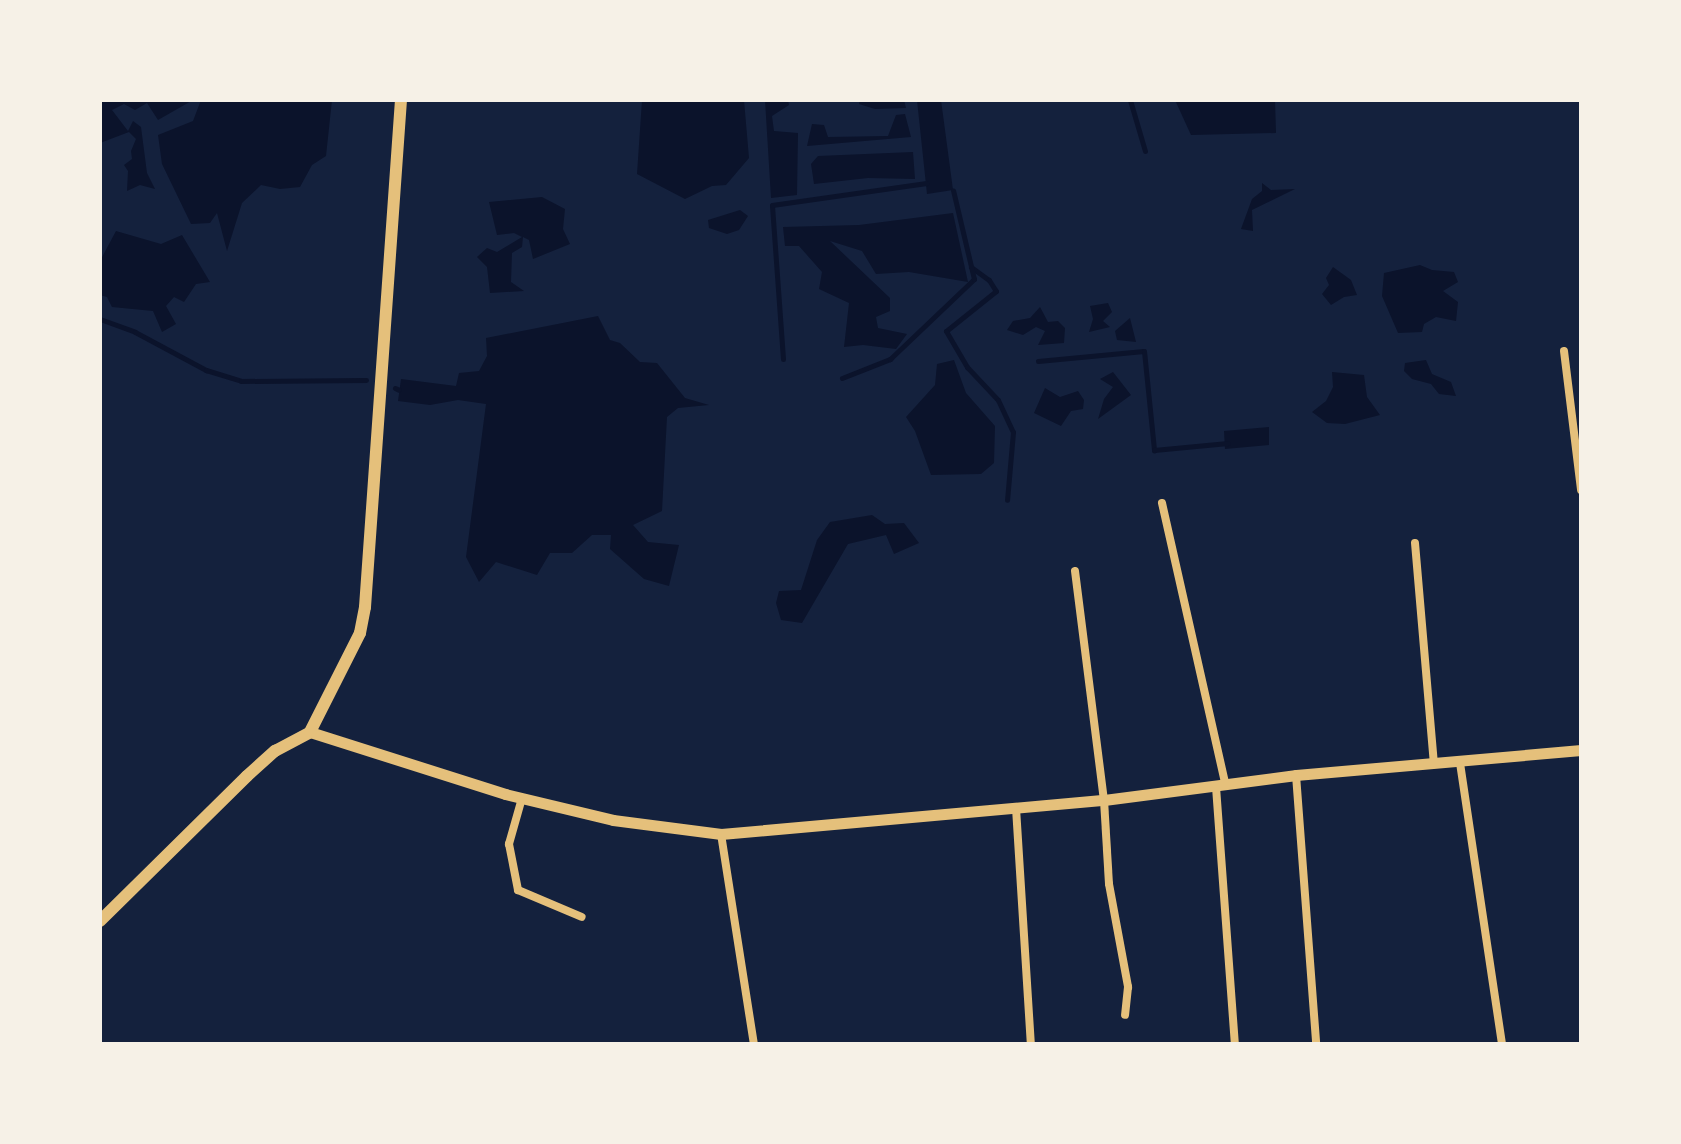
<!DOCTYPE html>
<style>
body{margin:0}
#map{position:relative;width:1681px;height:1144px;overflow:hidden;background:#14213d;font-family:"Exo 2",sans-serif}
div>[style]{position:absolute}
[style*='--x']{left:calc(var(--x)*1px);top:calc(var(--y)*1px);width:calc(var(--w)*1px);rotate:calc(var(--a)*1deg)}
.water>*{inset:0;background:#0b132b}
.stream>*{height:5px;margin:-2.5px;padding:0 2.5px;transform-origin:2.5px;border-radius:2.5px;background:#0b132b}
.minor>*{height:8px;margin:-4px;padding:0 4px;transform-origin:4px;border-radius:4px;background:#e5c07b}
.tertiary>*{height:11px;margin:-5.5px;padding:0 5.5px;transform-origin:5.5px;border-radius:5.5px;background:#e5c07b}
.secondary>*{height:12px;margin:-6px;padding:0 6px;transform-origin:6px;border-radius:6px;background:#e5c07b}
span{translate:-50% -50%;white-space:nowrap;text-align:center;line-height:1.15;-webkit-text-stroke:7px #f6f1e7;paint-order:stroke}
.frame{position:absolute;inset:0;border:102px solid #f6f1e7;pointer-events:none}
</style>
<div id="map">
<div class="water">
<i style="clip-path:polygon(100px 100px,193px 100px,158px 120px,147px 103px,135px 110px,124px 104px,112px 110px,128px 131px,133px 121px,141px 127px,147px 173px,155px 189px,140px 185px,127px 191px,128px 171px,124px 165px,132px 159px,131px 151px,136px 139px,129px 132px,100px 143px)"></i>
<i style="clip-path:polygon(201px 100px,332px 100px,326px 156px,312px 165px,300px 187px,280px 189px,261px 185px,242px 203px,227px 251px,217px 213px,210px 223px,191px 224px,162px 164px,158px 135px,193px 121px)"></i>
<i style="clip-path:polygon(642px 100px,744px 100px,749px 158px,726px 185px,712px 186px,685px 199px,637px 174px)"></i>
<i style="clip-path:polygon(765px 100px,788px 100px,789px 105px,772px 116px,774px 131px,798px 133px,797px 195px,771px 198px)"></i>
<i style="clip-path:polygon(860px 100px,904px 100px,906px 108px,875px 109px,859px 104px)"></i>
<i style="clip-path:polygon(917px 100px,941px 100px,953px 190px,927px 194px)"></i>
<i style="clip-path:polygon(1175px 100px,1275px 100px,1276px 133px,1191px 135px)"></i>
<i style="clip-path:polygon(905px 114px,911px 137px,807px 146px,812px 124px,824px 125px,828px 137px,888px 136px,896px 115px)"></i>
<i style="clip-path:polygon(913px 152px,915px 179px,868px 178px,814px 184px,811px 164px,818px 156px)"></i>
<i style="clip-path:polygon(1262px 183px,1271px 190px,1295px 189px,1252px 210px,1253px 231px,1241px 229px,1252px 199px,1262px 191px)"></i>
<i style="clip-path:polygon(542px 197px,565px 209px,563px 229px,570px 244px,533px 259px,529px 240px,523px 237px,522px 247px,512px 253px,511px 282px,524px 291px,490px 293px,487px 267px,477px 257px,487px 248px,497px 252px,522px 237px,514px 233px,497px 235px,489px 202px)"></i>
<i style="clip-path:polygon(740px 210px,748px 216px,739px 230px,727px 234px,709px 228px,708px 220px)"></i>
<i style="clip-path:polygon(953px 213px,968px 282px,909px 272px,876px 274px,862px 251px,830px 241px,890px 298px,890px 311px,876px 317px,878px 328px,907px 334px,896px 349px,863px 345px,844px 347px,849px 303px,819px 289px,822px 272px,799px 246px,785px 246px,783px 227px,859px 225px)"></i>
<i style="clip-path:polygon(116px 231px,161px 244px,182px 235px,210px 282px,196px 284px,184px 302px,174px 297px,166px 306px,176px 324px,162px 332px,153px 311px,112px 307px,107px 297px,100px 295px,100px 261px)"></i>
<i style="clip-path:polygon(1420px 265px,1432px 270px,1454px 272px,1458px 282px,1443px 291px,1458px 302px,1456px 321px,1436px 317px,1424px 324px,1422px 332px,1398px 333px,1382px 296px,1384px 273px)"></i>
<i style="clip-path:polygon(1333px 267px,1351px 280px,1357px 295px,1344px 297px,1331px 305px,1322px 294px,1329px 285px,1326px 278px)"></i>
<i style="clip-path:polygon(1108px 303px,1112px 312px,1103px 321px,1110px 327px,1089px 332px,1093px 319px,1090px 306px)"></i>
<i style="clip-path:polygon(1040px 307px,1048px 322px,1058px 321px,1065px 328px,1064px 343px,1038px 345px,1045px 331px,1036px 327px,1023px 335px,1007px 330px,1013px 321px,1030px 318px)"></i>
<i style="clip-path:polygon(598px 316px,610px 340px,620px 343px,640px 362px,657px 363px,685px 398px,709px 405px,678px 408px,667px 417px,662px 511px,633px 525px,648px 542px,679px 545px,669px 586px,644px 579px,610px 549px,611px 535px,592px 535px,572px 553px,550px 553px,537px 575px,496px 562px,479px 582px,466px 557px,486px 404px,458px 400px,430px 405px,398px 401px,401px 379px,456px 386px,459px 373px,479px 371px,487px 356px,486px 338px)"></i>
<i style="clip-path:polygon(1130px 318px,1136px 342px,1117px 340px,1115px 331px)"></i>
<i style="clip-path:polygon(954px 360px,966px 393px,995px 426px,994px 463px,981px 474px,931px 475px,915px 431px,906px 417px,935px 385px,937px 364px)"></i>
<i style="clip-path:polygon(1426px 360px,1432px 374px,1451px 382px,1456px 396px,1439px 394px,1431px 384px,1412px 379px,1404px 371px,1405px 363px)"></i>
<i style="clip-path:polygon(1113px 372px,1131px 395px,1098px 419px,1104px 399px,1113px 387px,1100px 379px)"></i>
<i style="clip-path:polygon(1332px 372px,1364px 375px,1367px 397px,1380px 415px,1345px 424px,1327px 423px,1312px 412px,1326px 401px,1333px 387px)"></i>
<i style="clip-path:polygon(1045px 388px,1060px 397px,1078px 391px,1084px 400px,1083px 409px,1071px 411px,1061px 426px,1034px 413px)"></i>
<i style="clip-path:polygon(1269px 427px,1269px 445px,1225px 449px,1224px 431px)"></i>
<i style="clip-path:polygon(872px 515px,885px 524px,904px 523px,919px 543px,894px 554px,886px 535px,848px 544px,802px 623px,781px 620px,776px 603px,779px 591px,801px 590px,817px 540px,830px 522px)"></i>
</div>
<div class="stream">
<i style="--x:1130;--y:100;--w:53;--a:73.6"></i>
<i style="--x:971;--y:267;--w:22;--a:36"></i>
<i style="--x:989;--y:280;--w:13;--a:58"></i>
<i style="--x:996;--y:291;--w:64;--a:141.3"></i>
<i style="--x:946;--y:331;--w:42;--a:59.7"></i>
<i style="--x:967;--y:367;--w:45;--a:46.8"></i>
<i style="--x:998;--y:400;--w:35;--a:65"></i>
<i style="--x:1013;--y:432;--w:68;--a:95"></i>
<i style="--x:100;--y:319;--w:37;--a:20"></i>
<i style="--x:135;--y:332;--w:81;--a:28.2"></i>
<i style="--x:206;--y:370;--w:37;--a:17"></i>
<i style="--x:241;--y:381;--w:125;--a:-0.5"></i>
<i style="--x:783;--y:359;--w:154;--a:-94.1"></i>
<i style="--x:772;--y:205;--w:156;--a:-8.1"></i>
<i style="--x:1038;--y:361;--w:106;--a:-5.4"></i>
<i style="--x:1144;--y:351;--w:100;--a:84.2"></i>
<i style="--x:1154;--y:450;--w:74;--a:-5.4"></i>
<i style="--x:842;--y:378;--w:52;--a:-21.6"></i>
<i style="--x:890;--y:359;--w:116;--a:-43.6"></i>
<i style="--x:974;--y:279;--w:91;--a:-103.3"></i>
<i style="--x:395;--y:388;--w:4;--a:27"></i>
</div>
<div class="minor">
<i style="--x:1564;--y:351;--w:140;--a:83"></i>
<i style="--x:1162;--y:503;--w:290;--a:77.3"></i>
<i style="--x:1415;--y:543;--w:222;--a:85.1"></i>
<i style="--x:1075;--y:571;--w:231;--a:82.8"></i>
<i style="--x:1104;--y:800;--w:84;--a:86.6"></i>
<i style="--x:1109;--y:884;--w:105;--a:79.5"></i>
<i style="--x:1128;--y:987;--w:28;--a:96"></i>
<i style="--x:1460;--y:763;--w:284;--a:81.5"></i>
<i style="--x:1296;--y:775;--w:270;--a:85.7"></i>
<i style="--x:1216;--y:787;--w:258;--a:85.8"></i>
<i style="--x:522;--y:798;--w:48;--a:105.8"></i>
<i style="--x:509;--y:844;--w:47;--a:78.9"></i>
<i style="--x:518;--y:890;--w:69;--a:22.9"></i>
<i style="--x:1016;--y:808;--w:236;--a:86.4"></i>
<i style="--x:721;--y:834;--w:213;--a:81.1"></i>
</div>
<div class="tertiary">
<i style="--x:310;--y:732;--w:205;--a:17.6"></i>
<i style="--x:505;--y:794;--w:111;--a:13.5"></i>
<i style="--x:613;--y:820;--w:109;--a:7.4"></i>
<i style="--x:721;--y:834;--w:385;--a:-5.1"></i>
<i style="--x:1104;--y:800;--w:194;--a:-7.4"></i>
<i style="--x:1296;--y:775;--w:286;--a:-5"></i>
</div>
<div class="secondary">
<i style="--x:100;--y:921;--w:206;--a:-44.6"></i>
<i style="--x:247;--y:776;--w:38;--a:-42"></i>
<i style="--x:275;--y:751;--w:40;--a:-28"></i>
<i style="--x:310;--y:732;--w:111;--a:-63.2"></i>
<i style="--x:360;--y:633;--w:26;--a:-79"></i>
<i style="--x:365;--y:607;--w:508;--a:-85.94"></i>
</div>
<div class="frame"></div>
</div>
